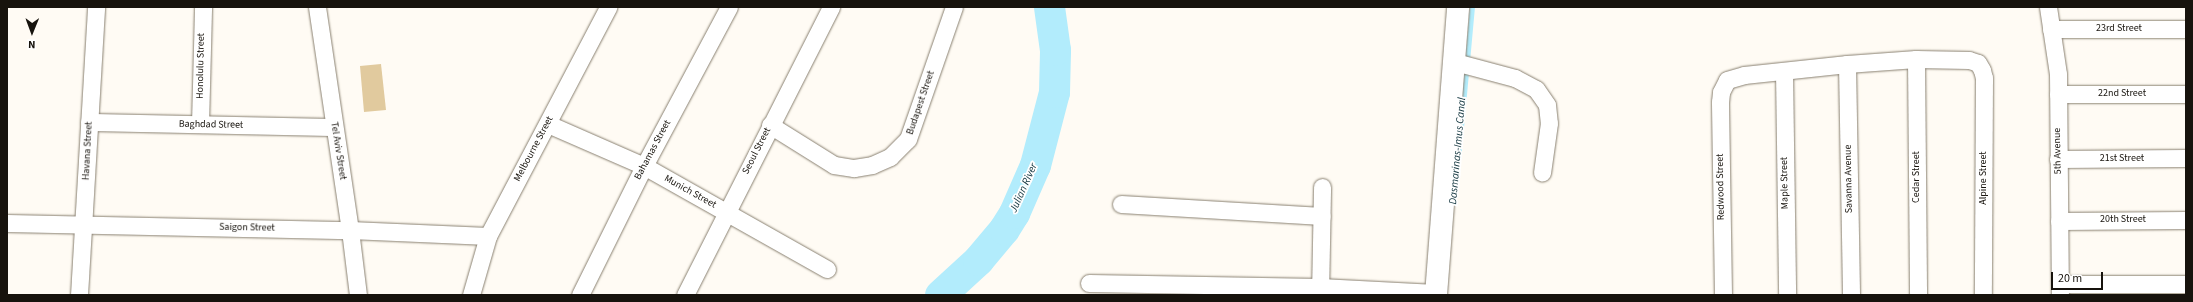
<!DOCTYPE html>
<style>
body{margin:0}
#map{position:relative;width:2193px;height:302px;overflow:hidden;background:#fffbf4;font-family:"Source Sans 3",sans-serif}
div>[style]{position:absolute}
[style*='--x']{left:calc(var(--x)*1px);top:calc(var(--y)*1px);width:calc(var(--w)*1px);rotate:calc(var(--a)*1deg)}
.green>*{inset:0;background:#e1ca9e}
.stream>*{height:5px;margin:-2.5px;padding:0 2.5px;transform-origin:2.5px;border-radius:2.5px;background:#b2ecfc}
.river>*{height:31px;margin:-15.5px;padding:0 15.5px;transform-origin:15.5px;border-radius:15.5px;background:#b2ecfc}
.roads{filter:drop-shadow(0 0 1px #898070) drop-shadow(0 0 1px #898070)}
.street>*{height:17px;margin:-8.5px;padding:0 8.5px;transform-origin:8.5px;border-radius:8.5px;background:#fff}
.secondary>*{height:22px;margin:-11px;padding:0 11px;transform-origin:11px;border-radius:11px;background:#fff}
span{translate:-50% -50%;white-space:nowrap;text-align:center;line-height:1.15;-webkit-text-stroke:3.5px #fff;paint-order:stroke}
.street-label{font-size:10px;color:#17130d}
.water-label{font-size:11px;color:#0e323b;font-style:italic}
.frame{position:absolute;inset:0;border:8px solid #17130d;pointer-events:none}
.north{position:absolute;left:12px;top:12px;width:40px;height:40px;-webkit-text-stroke:3px #fff;paint-order:stroke;rotate:181deg;font-size:11px;font-weight:700;line-height:16px;text-align:center;color:#17130d}
.north::after{content:'';display:block;margin:auto;width:14px;height:18px;background:#17130d;clip-path:polygon(50% 0,100% 100%,50% 72%,0 100%)}
.scale{position:absolute;left:2051px;top:272px;width:52px;height:18px;box-sizing:border-box;border:2px solid #17130d;border-top:0;padding-left:5px;font-size:12px;line-height:14px;white-space:nowrap;color:#17130d;-webkit-text-stroke:3px #fff;paint-order:stroke}
</style>
<div id="map">
<div class="green">
<i style="clip-path:polygon(381px 64px,386px 110px,364px 112px,360px 66px)"></i>
</div>
<div class="stream">
<i style="--x:1455;--y:193;--w:187;--a:-84.8"></i>
</div>
<div class="river">
<i style="--x:940;--y:295;--w:52;--a:-42.6"></i>
<i style="--x:978;--y:260;--w:40;--a:-50"></i>
<i style="--x:1004;--y:229;--w:19;--a:-58"></i>
<i style="--x:1014;--y:213;--w:52;--a:-66.4"></i>
<i style="--x:1035;--y:165;--w:75;--a:-75.4"></i>
<i style="--x:1054;--y:92;--w:42;--a:-88.6"></i>
<i style="--x:1055;--y:50;--w:43;--a:-97.9"></i>
</div>
<div class="roads">
<div class="street">
<i style="--x:317;--y:7;--w:225;--a:81.6"></i>
<i style="--x:350;--y:230;--w:65;--a:83"></i>
<i style="--x:2048;--y:7;--w:68;--a:81.5"></i>
<i style="--x:2058;--y:74;--w:221;--a:89.5"></i>
<i style="--x:2051;--y:29;--w:135;--a:0"></i>
<i style="--x:1916;--y:59;--w:236;--a:89.5"></i>
<i style="--x:1455;--y:62;--w:62;--a:14.9"></i>
<i style="--x:1515;--y:78;--w:24;--a:28"></i>
<i style="--x:1536;--y:89;--w:19;--a:55"></i>
<i style="--x:1547;--y:105;--w:18;--a:84"></i>
<i style="--x:1549;--y:123;--w:50;--a:98"></i>
<i style="--x:1847;--y:64;--w:231;--a:89"></i>
<i style="--x:1784;--y:71;--w:224;--a:89.2"></i>
<i style="--x:2058;--y:94;--w:128;--a:0"></i>
<i style="--x:89;--y:122;--w:245;--a:1.2"></i>
<i style="--x:200;--y:124;--w:117;--a:-88.5"></i>
<i style="--x:548;--y:124;--w:105;--a:23.6"></i>
<i style="--x:644;--y:166;--w:210;--a:29.4"></i>
<i style="--x:770;--y:125;--w:75;--a:32"></i>
<i style="--x:834;--y:165;--w:20;--a:9"></i>
<i style="--x:854;--y:168;--w:18;--a:-9"></i>
<i style="--x:872;--y:165;--w:20;--a:-24"></i>
<i style="--x:890;--y:157;--w:25;--a:-45"></i>
<i style="--x:908;--y:139;--w:140;--a:-70.8"></i>
<i style="--x:2058;--y:159;--w:128;--a:-0.4"></i>
<i style="--x:1121;--y:204;--w:201;--a:3.4"></i>
<i style="--x:2059;--y:221;--w:127;--a:-0.5"></i>
<i style="--x:7;--y:223;--w:343;--a:1.2"></i>
<i style="--x:350;--y:230;--w:138;--a:2.5"></i>
<i style="--x:1089;--y:283;--w:231;--a:1"></i>
<i style="--x:1320;--y:287;--w:116;--a:3"></i>
<i style="--x:2060;--y:284;--w:126;--a:0"></i>
<i style="--x:79;--y:295;--w:289;--a:-86.6"></i>
<i style="--x:471;--y:295;--w:61;--a:-73.9"></i>
<i style="--x:488;--y:236;--w:259;--a:-62.3"></i>
<i style="--x:580;--y:295;--w:144;--a:-63.6"></i>
<i style="--x:644;--y:166;--w:180;--a:-61.9"></i>
<i style="--x:685;--y:295;--w:323;--a:-63.1"></i>
<i style="--x:1320;--y:295;--w:108;--a:-88.9"></i>
<i style="--x:1723;--y:295;--w:193;--a:-90.9"></i>
<i style="--x:1720;--y:102;--w:10;--a:-84"></i>
<i style="--x:1721;--y:92;--w:13;--a:-63"></i>
<i style="--x:1727;--y:80;--w:18;--a:-16"></i>
<i style="--x:1744;--y:75;--w:104;--a:-6.1"></i>
<i style="--x:1847;--y:64;--w:69;--a:-4.1"></i>
<i style="--x:1916;--y:59;--w:53;--a:1.1"></i>
<i style="--x:1969;--y:60;--w:9;--a:18"></i>
<i style="--x:1978;--y:63;--w:8;--a:60"></i>
<i style="--x:1982;--y:70;--w:8;--a:76"></i>
<i style="--x:1984;--y:78;--w:217;--a:90.3"></i>
</div>
<div class="secondary">
<i style="--x:1436;--y:295;--w:289;--a:-85.6"></i>
</div>
</div>
<div class="street-label">
<span style="left:2119px;top:29px">23rd Street</span>
<span style="left:201px;top:66px;rotate:-89deg">Honolulu Street</span>
<span style="left:2122px;top:94px">22nd Street</span>
<span style="left:921px;top:103px;rotate:-71deg">Budapest Street</span>
<span style="left:211px;top:125px;rotate:1deg">Baghdad Street</span>
<span style="left:534px;top:149px;rotate:-62deg">Melbourne Street</span>
<span style="left:653px;top:150px;rotate:-62deg">Bahamas Street</span>
<span style="left:88px;top:151px;rotate:-87deg">Havana Street</span>
<span style="left:338px;top:151px;rotate:81deg">Tel Aviv Street</span>
<span style="left:757px;top:151px;rotate:-63deg">Seoul Street</span>
<span style="left:2058px;top:151px;rotate:-91deg">5th Avenue</span>
<span style="left:2122px;top:159px">21st Street</span>
<span style="left:1917px;top:177px;rotate:-90deg">Cedar Street</span>
<span style="left:1984px;top:178px;rotate:-90deg">Alpine Street</span>
<span style="left:1849px;top:179px;rotate:-91deg">Savanna Avenue</span>
<span style="left:1785px;top:183px;rotate:-91deg">Maple Street</span>
<span style="left:1721px;top:187px;rotate:-91deg">Redwood Street</span>
<span style="left:690px;top:192px;rotate:29deg">Munich Street</span>
<span style="left:2123px;top:220px">20th Street</span>
<span style="left:247px;top:228px;rotate:1deg">Saigon Street</span>
</div>
<div class="water-label">
<span style="left:1458px;top:151px;rotate:-85deg">Dasmarinas-Imus Canal</span>
<span style="left:1024px;top:188px;rotate:-66deg">Julian River</span>
</div>
<div class="frame"></div>
<div class="north">N</div>
<div class="scale">20 m</div>
</div>
